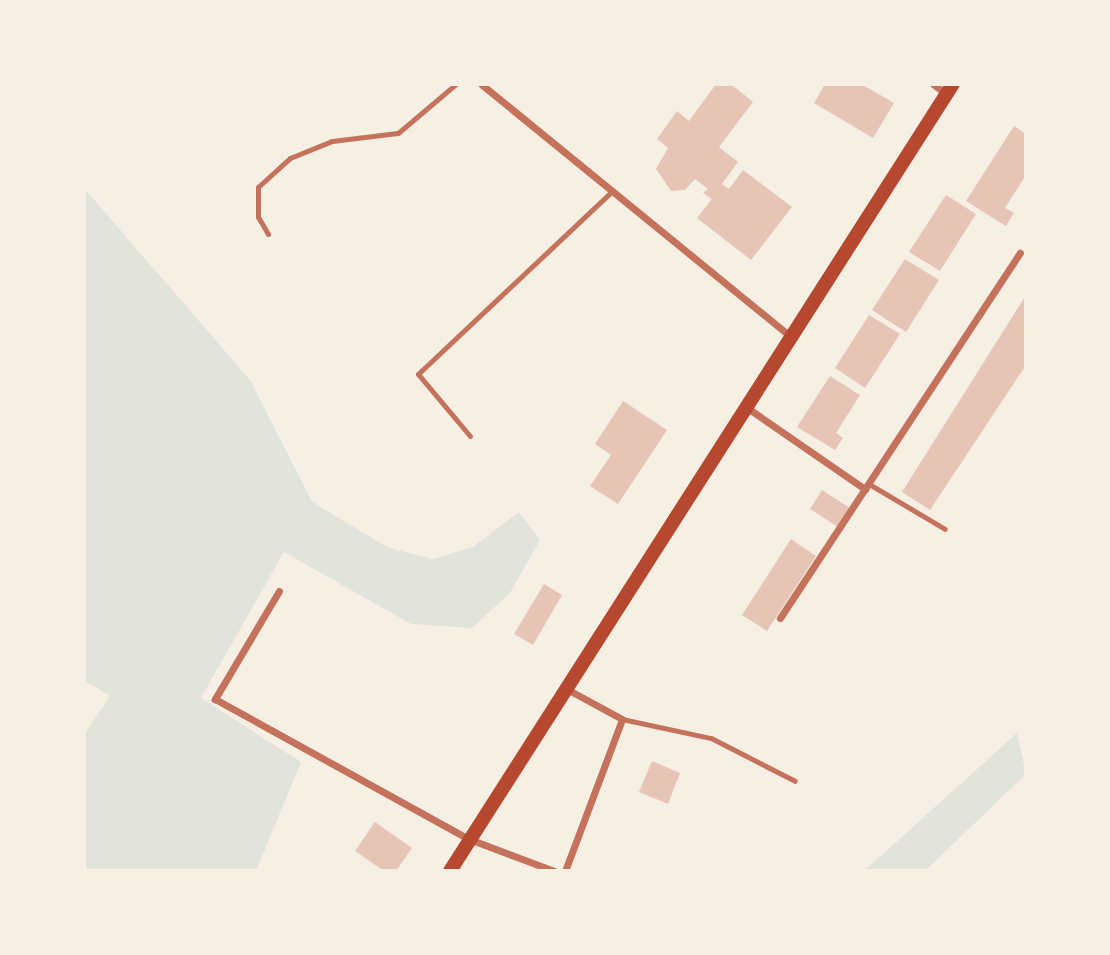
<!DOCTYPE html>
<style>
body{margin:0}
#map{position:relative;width:1110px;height:955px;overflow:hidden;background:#f6efe4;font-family:"Fira Sans",sans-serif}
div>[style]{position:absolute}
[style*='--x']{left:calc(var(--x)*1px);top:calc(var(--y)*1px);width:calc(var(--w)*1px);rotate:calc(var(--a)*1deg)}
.green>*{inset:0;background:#e2e4dc}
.building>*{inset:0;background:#e6c5b7}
.service>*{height:5px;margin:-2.5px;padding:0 2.5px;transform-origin:2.5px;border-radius:2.5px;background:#c5725c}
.minor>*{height:7px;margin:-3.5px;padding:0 3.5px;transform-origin:3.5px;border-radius:3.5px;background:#c5725c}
.secondary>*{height:14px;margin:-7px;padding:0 7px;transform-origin:7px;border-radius:7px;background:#b5482f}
span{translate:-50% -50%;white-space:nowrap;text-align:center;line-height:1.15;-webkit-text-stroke:6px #f6efe4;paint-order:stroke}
.frame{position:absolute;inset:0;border:86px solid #f6efe4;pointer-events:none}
</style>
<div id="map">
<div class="green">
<i style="clip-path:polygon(84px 188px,250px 380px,312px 502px,389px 548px,433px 559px,473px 547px,519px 512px,540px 540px,510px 593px,472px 628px,411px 624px,284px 552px,201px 698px,301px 762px,256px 871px,84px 871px,84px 735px,110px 696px,84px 680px)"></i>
<i style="clip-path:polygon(1017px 733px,1026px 774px,925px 871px,864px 871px)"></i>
</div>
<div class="building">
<i style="clip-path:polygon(716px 84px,731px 84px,753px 102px,719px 147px,738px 162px,722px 184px,729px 189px,743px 170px,792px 207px,751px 260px,697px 218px,712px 199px,703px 193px,708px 189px,695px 179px,685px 190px,671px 191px,656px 169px,668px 148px,657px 139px,677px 111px,689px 121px)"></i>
<i style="clip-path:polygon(825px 84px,861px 84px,894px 103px,873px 138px,814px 103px)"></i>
<i style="clip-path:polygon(1014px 126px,1026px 134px,1026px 175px,1005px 208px,1014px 213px,1006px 226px,966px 201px)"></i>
<i style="clip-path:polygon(946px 195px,976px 214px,940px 271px,909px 252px)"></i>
<i style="clip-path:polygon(905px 259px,939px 280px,906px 332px,872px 310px)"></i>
<i style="clip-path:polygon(1026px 295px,1026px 365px,930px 510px,902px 492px)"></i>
<i style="clip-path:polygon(869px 315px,900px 334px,865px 388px,835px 368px)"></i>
<i style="clip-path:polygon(830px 376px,860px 395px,836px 433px,843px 438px,835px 450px,797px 427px)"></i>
<i style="clip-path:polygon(623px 401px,667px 430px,618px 504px,590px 486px,611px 455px,595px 444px)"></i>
<i style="clip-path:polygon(822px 490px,850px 508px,838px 527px,810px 509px)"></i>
<i style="clip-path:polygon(791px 539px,816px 556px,767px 631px,742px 615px)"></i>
<i style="clip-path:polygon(544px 584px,562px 595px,533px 645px,514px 634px)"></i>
<i style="clip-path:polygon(652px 761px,680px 773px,668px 804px,639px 792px)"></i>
<i style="clip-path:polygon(375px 822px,412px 848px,396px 871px,384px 871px,355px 851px)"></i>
</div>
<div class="service">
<i style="--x:268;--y:234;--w:20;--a:-120"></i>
<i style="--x:258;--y:217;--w:30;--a:-90"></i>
<i style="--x:258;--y:187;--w:43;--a:-42.2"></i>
<i style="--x:290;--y:158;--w:45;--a:-22"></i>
<i style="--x:332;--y:141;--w:66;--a:-6.9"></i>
<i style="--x:398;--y:133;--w:76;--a:-40.2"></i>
<i style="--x:470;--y:436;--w:81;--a:-130"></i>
<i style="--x:418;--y:374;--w:267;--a:-43.3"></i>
<i style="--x:869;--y:484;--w:88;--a:30.6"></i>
<i style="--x:622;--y:719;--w:91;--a:12.1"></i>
<i style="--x:711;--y:738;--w:94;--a:27.1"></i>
</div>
<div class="minor">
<i style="--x:481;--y:84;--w:399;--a:39.2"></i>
<i style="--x:933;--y:84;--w:16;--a:38"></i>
<i style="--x:746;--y:407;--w:145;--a:34.6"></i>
<i style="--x:279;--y:591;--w:126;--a:120.7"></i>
<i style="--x:215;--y:699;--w:290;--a:28.9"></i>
<i style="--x:469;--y:839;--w:91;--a:20.6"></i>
<i style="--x:780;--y:618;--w:437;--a:-56.7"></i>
<i style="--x:565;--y:871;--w:162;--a:-69.4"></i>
<i style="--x:622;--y:719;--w:65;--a:-151.5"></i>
</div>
<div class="secondary">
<i style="--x:450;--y:871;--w:934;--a:-57.42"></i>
</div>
<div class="frame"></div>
</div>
